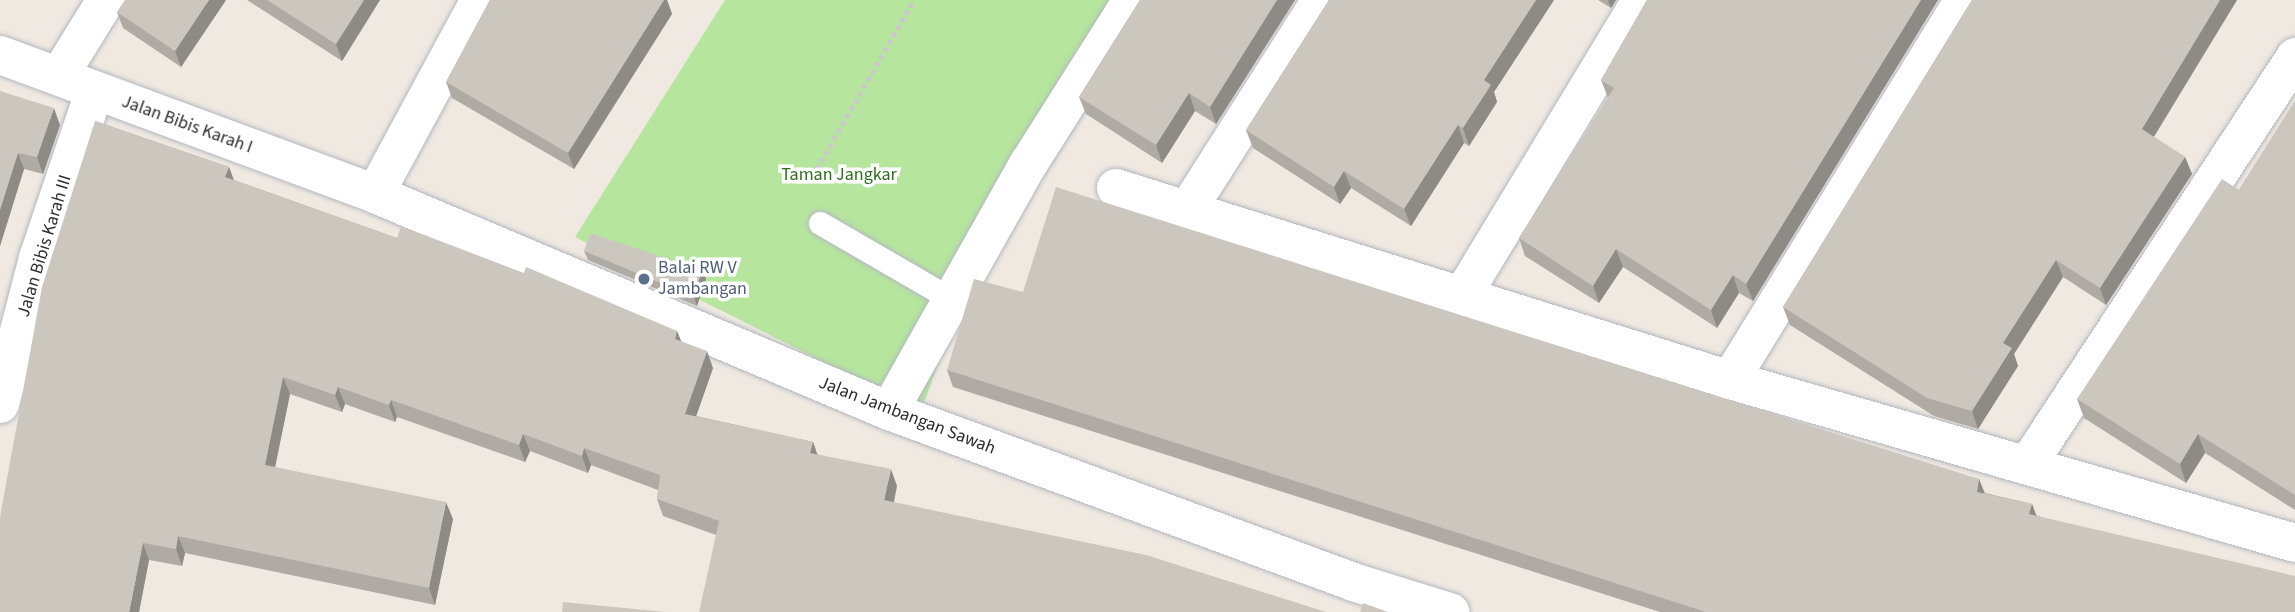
<!DOCTYPE html>
<style>
body{margin:0}
#map{position:relative;width:2295px;height:612px;overflow:hidden;background:#efe9e1;font-family:"Source Sans 3",sans-serif}
div>[style]{position:absolute}
[style*='--x']{left:calc(var(--x)*1px);top:calc(var(--y)*1px);width:calc(var(--w)*1px);rotate:calc(var(--a)*1deg)}
.green>*{inset:0;background:#b6e59e}
.path>*{height:4.5px;margin-top:-2.25px;transform-origin:0;background:repeating-linear-gradient(90deg,#c9c9c9 0 5px,transparent 0 8.5px)}
.roads{filter:drop-shadow(0 0 2px #b4b7c1) drop-shadow(0 0 2px #b4b7c1)}
.lane>*{height:23px;margin:-11.5px;padding:0 11.5px;transform-origin:11.5px;border-radius:11.5px;background:#fff}
.street>*{height:38px;margin:-19px;padding:0 19px;transform-origin:19px;border-radius:19px;background:#fff}
.wall>*{inset:0;background:#afaba4}
.shaded-wall>*{inset:0;background:#8e8b86}
.building>*{inset:0;background:#cbc7bf}
.dots>*{width:19px;height:19px;translate:-50% -50%;box-sizing:border-box;border:4px solid #fff;border-radius:50%}
span{translate:-50% -50%;white-space:nowrap;text-align:center;line-height:1.15;-webkit-text-stroke:7px #fff;paint-order:stroke}
.street-label{font-size:18px;color:#2e2e2e}
.park-label{font-size:18px;color:#2c6e1b}
.service-label{font-size:18px;color:#4e5e75}
.left{translate:0 -50%;text-align:left}
</style>
<div id="map">
<div class="green">
<i style="clip-path:polygon(725px 0,1155px 0,956px 315px,921px 411px,575px 237px)"></i>
</div>
<div class="path">
<i style="--x:808;--y:184;--w:212;--a:-60.1"></i>
</div>
<div class="roads">
<div class="lane">
<i style="--x:820;--y:223;--w:151;--a:30.1"></i>
</div>
<div class="street">
<i style="--x:0;--y:55;--w:400;--a:20.3"></i>
<i style="--x:375;--y:194;--w:558;--a:22.89"></i>
<i style="--x:889;--y:411;--w:495;--a:20.2"></i>
<i style="--x:1353;--y:582;--w:102;--a:17.2"></i>
<i style="--x:59;--y:76;--w:89;--a:-58.3"></i>
<i style="--x:1116;--y:188;--w:643;--a:17.36"></i>
<i style="--x:1730;--y:380;--w:588;--a:16.09"></i>
<i style="--x:375;--y:194;--w:221;--a:-61.6"></i>
<i style="--x:1186;--y:212;--w:251;--a:-57.5"></i>
<i style="--x:1462;--y:296;--w:346;--a:-58.8"></i>
<i style="--x:1730;--y:380;--w:446;--a:-58.4"></i>
<i style="--x:0;--y:404;--w:151;--a:-75.4"></i>
<i style="--x:38;--y:258;--w:177;--a:-71.3"></i>
<i style="--x:889;--y:411;--w:285;--a:-60.6"></i>
<i style="--x:1029;--y:163;--w:193;--a:-57.7"></i>
<i style="--x:2028;--y:464;--w:487;--a:-56.7"></i>
</div>
</div>
<div class="wall">
<i style="clip-path:polygon(226px 0,181px 67px,123px 28px,117px 12px)"></i>
<i style="clip-path:polygon(247px 0,380px 0,342px 61px)"></i>
<i style="clip-path:polygon(490px 0,667px 0,672px 14px,574px 169px,452px 98px,446px 82px)"></i>
<i style="clip-path:polygon(1140px 0,1295px 0,1216px 124px,1195px 111px,1162px 163px,1086px 114px,1079px 97px)"></i>
<i style="clip-path:polygon(1329px 0,1554px 0,1494px 92px,1497px 102px,1469px 146px,1464px 143px,1411px 226px,1351px 188px,1340px 204px,1253px 148px,1246px 130px)"></i>
<i style="clip-path:polygon(1598px 0,1616px 0,1611px 8px)"></i>
<i style="clip-path:polygon(1647px 0,1938px 0,1753px 301px,1739px 293px,1717px 328px,1623px 267px,1599px 303px,1525px 256px,1519px 238px,1608px 98px,1601px 80px)"></i>
<i style="clip-path:polygon(1972px 0,2237px 0,2154px 137px,2185px 157px,2192px 174px,2106px 305px,2063px 277px,2014px 354px,2018px 366px,1978px 429px,1934px 416px,1790px 325px,1783px 307px)"></i>
<i style="clip-path:polygon(0 91px,60px 125px,43px 174px,24px 169px,0 246px)"></i>
<i style="clip-path:polygon(2295px 101px,2295px 510px,2205px 453px,2186px 483px,2084px 418px,2077px 399px,2239px 190px)"></i>
<i style="clip-path:polygon(95px 121px,229px 167px,234px 180px,397px 238px,677px 331px,681px 342px,713px 368px,696px 416px,813px 442px,817px 454px,897px 486px,716px 535px,663px 516px,657px 499px,658px 490px,591px 465px,588px 473px,530px 451px,525px 462px,397px 417px,395px 422px,345px 404px,342px 412px,290px 394px,275px 467px,453px 519px,435px 605px,185px 553px,182px 566px,149px 560px,139px 612px)"></i>
<i style="clip-path:polygon(584px 251px,706px 279px,697px 306px,588px 260px)"></i>
<i style="clip-path:polygon(1023px 292px,1979px 479px,1985px 493px,2032px 504px,2036px 515px,2295px 612px,1660px 612px,953px 387px,947px 370px)"></i>
</div>
<div class="shaded-wall">
<i style="clip-path:polygon(209px 0,226px 0,181px 67px,175px 51px)"></i>
<i style="clip-path:polygon(364px 0,380px 0,342px 61px,336px 44px)"></i>
<i style="clip-path:polygon(664px 0,667px 0,672px 14px,574px 169px,568px 153px)"></i>
<i style="clip-path:polygon(1277px 0,1295px 0,1216px 124px,1210px 107px)"></i>
<i style="clip-path:polygon(1536px 0,1554px 0,1494px 92px,1497px 102px,1469px 146px,1463px 128px,1484px 80px)"></i>
<i style="clip-path:polygon(1608px 0,1616px 0,1611px 8px)"></i>
<i style="clip-path:polygon(1921px 0,1938px 0,1753px 301px,1746px 284px)"></i>
<i style="clip-path:polygon(2220px 0,2237px 0,2148px 146px,2142px 129px)"></i>
<i style="clip-path:polygon(1189px 93px,1195px 111px,1162px 163px,1156px 145px)"></i>
<i style="clip-path:polygon(54px 108px,60px 125px,43px 174px,37px 157px)"></i>
<i style="clip-path:polygon(1458px 125px,1464px 143px,1411px 226px,1404px 209px)"></i>
<i style="clip-path:polygon(18px 153px,24px 169px,0 246px,0 210px)"></i>
<i style="clip-path:polygon(2185px 157px,2192px 174px,2106px 305px,2100px 288px)"></i>
<i style="clip-path:polygon(229px 167px,235px 184px,225px 177px)"></i>
<i style="clip-path:polygon(1344px 171px,1351px 188px,1340px 204px,1334px 187px)"></i>
<i style="clip-path:polygon(1616px 249px,1623px 267px,1599px 303px,1593px 286px)"></i>
<i style="clip-path:polygon(2056px 260px,2063px 277px,2014px 354px,2018px 366px,1978px 429px,1972px 411px,2003px 343px)"></i>
<i style="clip-path:polygon(702px 270px,706px 279px,697px 306px,694px 297px)"></i>
<i style="clip-path:polygon(1733px 275px,1739px 293px,1717px 328px,1711px 310px)"></i>
<i style="clip-path:polygon(677px 331px,684px 348px,675px 339px)"></i>
<i style="clip-path:polygon(707px 351px,713px 368px,691px 431px,685px 414px)"></i>
<i style="clip-path:polygon(283px 377px,290px 394px,272px 482px,265px 465px)"></i>
<i style="clip-path:polygon(338px 387px,345px 404px,342px 412px,335px 395px)"></i>
<i style="clip-path:polygon(391px 400px,397px 417px,395px 422px,389px 405px)"></i>
<i style="clip-path:polygon(523px 434px,530px 451px,525px 462px,519px 445px)"></i>
<i style="clip-path:polygon(2198px 434px,2205px 453px,2186px 483px,2180px 464px)"></i>
<i style="clip-path:polygon(813px 442px,819px 459px,810px 453px)"></i>
<i style="clip-path:polygon(584px 448px,591px 465px,588px 473px,582px 456px)"></i>
<i style="clip-path:polygon(891px 469px,897px 486px,891px 517px,884px 500px)"></i>
<i style="clip-path:polygon(1979px 479px,1985px 495px,1977px 492px)"></i>
<i style="clip-path:polygon(446px 502px,453px 519px,435px 605px,429px 588px)"></i>
<i style="clip-path:polygon(2032px 504px,2038px 520px,2029px 514px)"></i>
<i style="clip-path:polygon(178px 536px,185px 553px,182px 566px,176px 549px)"></i>
<i style="clip-path:polygon(143px 543px,149px 560px,139px 612px,129px 612px)"></i>
</div>
<div class="building">
<i style="clip-path:polygon(125px 0,209px 0,175px 51px,117px 12px)"></i>
<i style="clip-path:polygon(267px 0,364px 0,336px 44px)"></i>
<i style="clip-path:polygon(490px 0,664px 0,568px 153px,446px 82px)"></i>
<i style="clip-path:polygon(1140px 0,1277px 0,1210px 107px,1189px 93px,1156px 145px,1079px 97px)"></i>
<i style="clip-path:polygon(1329px 0,1536px 0,1484px 80px,1491px 85px,1463px 128px,1458px 125px,1404px 209px,1344px 171px,1334px 187px,1246px 130px)"></i>
<i style="clip-path:polygon(1647px 0,1921px 0,1746px 284px,1733px 275px,1711px 310px,1616px 249px,1593px 286px,1519px 238px,1614px 88px,1601px 80px)"></i>
<i style="clip-path:polygon(1972px 0,2220px 0,2142px 129px,2185px 157px,2100px 288px,2056px 260px,2003px 343px,2012px 348px,1972px 411px,1927px 398px,1783px 307px)"></i>
<i style="clip-path:polygon(0 91px,54px 108px,37px 157px,18px 153px,0 210px)"></i>
<i style="clip-path:polygon(2295px 101px,2295px 495px,2198px 434px,2180px 464px,2077px 399px,2222px 179px,2239px 190px)"></i>
<i style="clip-path:polygon(95px 121px,229px 167px,225px 177px,397px 238px,401px 226px,524px 273px,526px 267px,677px 331px,675px 339px,707px 351px,685px 414px,813px 442px,810px 453px,891px 469px,884px 500px,1146px 555px,1326px 612px,699px 612px,719px 521px,657px 499px,660px 475px,584px 448px,582px 456px,523px 434px,519px 445px,391px 400px,389px 405px,338px 387px,335px 395px,283px 377px,265px 465px,446px 502px,429px 588px,178px 536px,176px 549px,143px 543px,129px 612px,0 612px,0 517px,42px 287px)"></i>
<i style="clip-path:polygon(1056px 187px,1979px 479px,1977px 492px,2032px 504px,2029px 514px,2295px 576px,2295px 612px,1706px 612px,947px 370px,974px 279px,1023px 292px)"></i>
<i style="clip-path:polygon(590px 233px,702px 270px,694px 297px,584px 251px)"></i>
<i style="clip-path:polygon(563px 602px,665px 612px,562px 612px)"></i>
<i style="clip-path:polygon(1363px 603px,1388px 612px,1360px 612px)"></i>
</div>
<div class="dots">
<i style="left:644px;top:279px;background:#5c6f8a"></i>
</div>
<div class="street-label">
<span style="left:187px;top:125px;rotate:20deg">Jalan Bibis Karah I</span>
<span style="left:45px;top:246px;rotate:-73deg">Jalan Bibis Karah III</span>
<span style="left:907px;top:416px;rotate:21deg">Jalan Jambangan Sawah</span>
</div>
<div class="park-label">
<span style="left:839px;top:175px">Taman Jangkar</span>
</div>
<div class="service-label">
<span class="left" style="left:658px;top:279px">Balai RW V<br>Jambangan</span>
</div>
</div>
